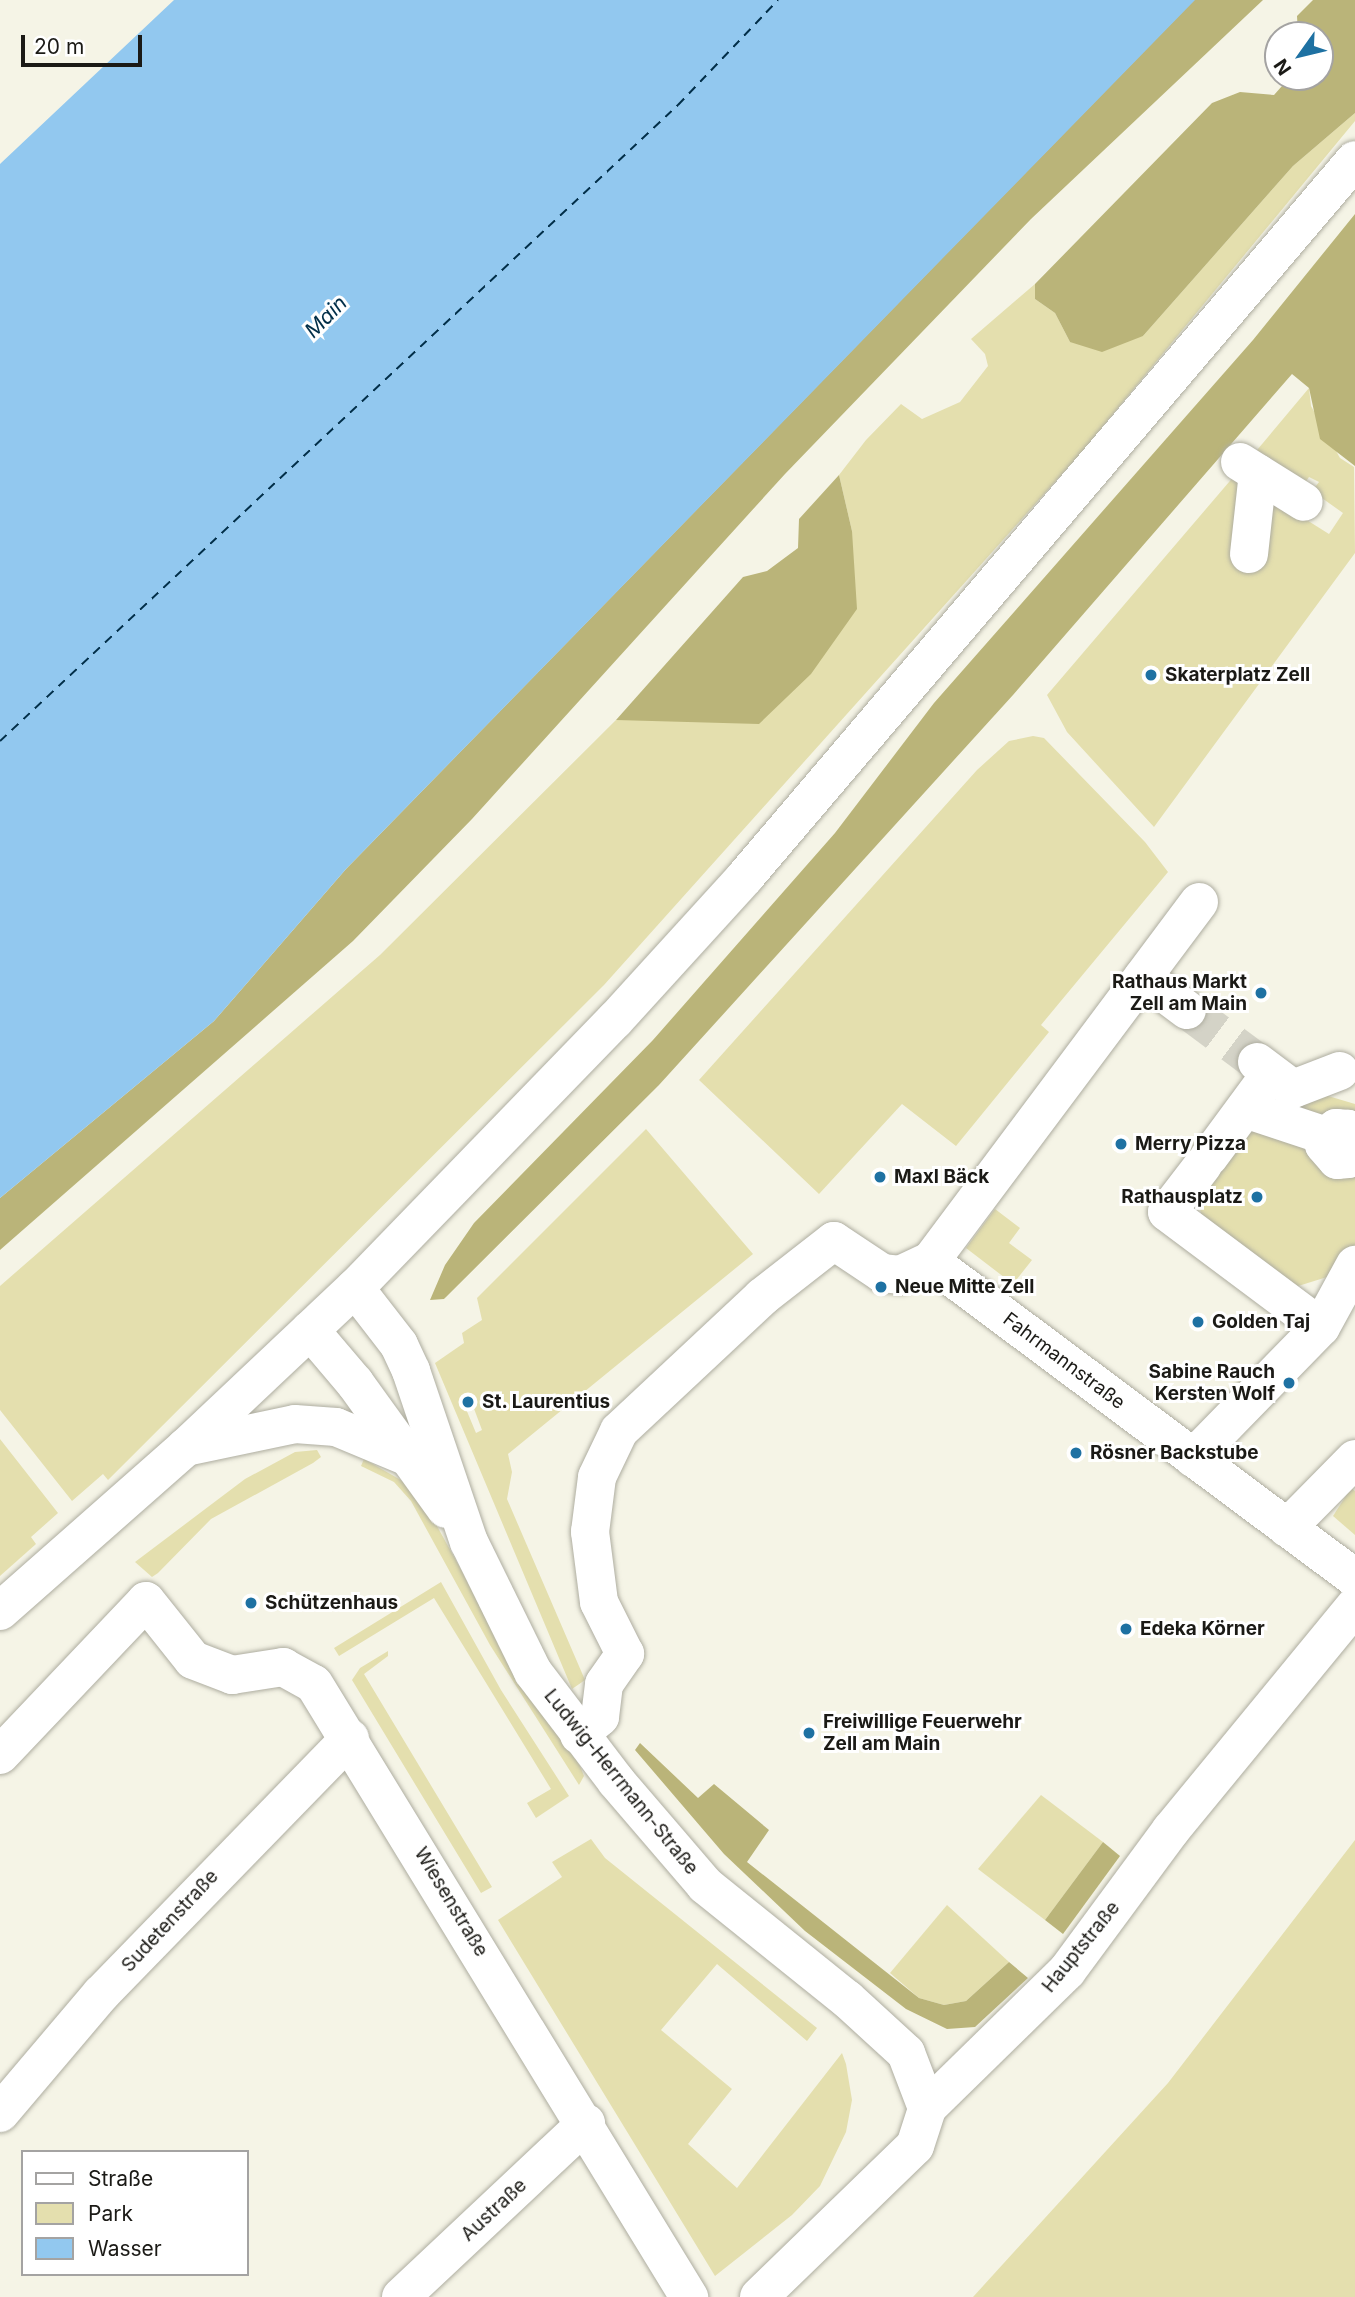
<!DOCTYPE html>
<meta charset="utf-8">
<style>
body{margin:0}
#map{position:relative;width:1355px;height:2297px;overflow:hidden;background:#f5f4e6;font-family:Inter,sans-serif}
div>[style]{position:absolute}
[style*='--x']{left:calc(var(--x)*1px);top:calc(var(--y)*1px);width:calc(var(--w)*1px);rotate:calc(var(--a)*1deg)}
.green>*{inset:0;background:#e4dfae}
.forest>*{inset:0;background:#bab479}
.water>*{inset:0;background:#92c8ef}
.ferry>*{height:2px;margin-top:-1px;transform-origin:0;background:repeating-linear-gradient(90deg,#012e48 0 9px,transparent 0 16px)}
.minor-tunnel>*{height:38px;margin-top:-19px;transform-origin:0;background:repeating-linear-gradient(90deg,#d4d3c7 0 38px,transparent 0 57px)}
.roads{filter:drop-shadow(0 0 2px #aeada0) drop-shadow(0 0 2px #aeada0)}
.minor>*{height:38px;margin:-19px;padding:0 19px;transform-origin:19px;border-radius:19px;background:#fff}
.major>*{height:38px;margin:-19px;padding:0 19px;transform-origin:19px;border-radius:19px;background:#fff}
.dots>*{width:19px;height:19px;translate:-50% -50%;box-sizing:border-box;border:4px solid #fff;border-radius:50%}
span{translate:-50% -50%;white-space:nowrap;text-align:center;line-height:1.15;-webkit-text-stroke:6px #fff;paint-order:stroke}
.poi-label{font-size:19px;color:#1b1a16;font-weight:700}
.left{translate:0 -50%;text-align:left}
.right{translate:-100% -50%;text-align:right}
.street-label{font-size:19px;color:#1b1a16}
.water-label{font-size:21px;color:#012e48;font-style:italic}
.legend{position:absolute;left:21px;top:2150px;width:228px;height:126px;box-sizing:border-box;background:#fff;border:2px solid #a4a3a2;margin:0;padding:9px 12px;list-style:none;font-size:21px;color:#1b1a16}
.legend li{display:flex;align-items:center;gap:14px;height:35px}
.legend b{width:35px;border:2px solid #a4a3a2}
.north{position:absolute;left:1264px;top:21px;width:70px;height:70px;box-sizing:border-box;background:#fff;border:2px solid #a4a3a2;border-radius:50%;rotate:236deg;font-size:19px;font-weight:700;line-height:28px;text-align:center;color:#1b1a16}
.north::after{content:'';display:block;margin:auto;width:24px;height:32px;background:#1e71a2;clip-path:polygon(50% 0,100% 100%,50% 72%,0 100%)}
.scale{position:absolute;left:21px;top:35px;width:121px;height:32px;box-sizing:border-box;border:4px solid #1b1a16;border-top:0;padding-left:9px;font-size:21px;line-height:24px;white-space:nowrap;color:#1b1a16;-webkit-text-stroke:5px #fff;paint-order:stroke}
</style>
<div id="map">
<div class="green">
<i style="clip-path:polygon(1355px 113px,1355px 121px,1080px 454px,604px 985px,108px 1480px,103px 1474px,72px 1501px,0 1410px,0 1286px,380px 955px,616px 720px,664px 719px,852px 531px,839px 475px,866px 440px,901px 404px,922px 419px,960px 402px,988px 366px,985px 354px,971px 339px,1035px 284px,1035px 299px,1055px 313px,1070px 342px,1143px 336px,1293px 166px)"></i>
<i style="clip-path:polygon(1309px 388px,1311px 406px,1340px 458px,1354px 467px,1355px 553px,1154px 827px,1067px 732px,1047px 695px,1235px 475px,1329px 534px,1343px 513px,1312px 491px,1319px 482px,1309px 477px,1299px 491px,1252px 456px)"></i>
<i style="clip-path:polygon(1033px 736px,1044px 738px,1145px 842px,1168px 872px,1041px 1025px,1049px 1032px,956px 1146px,902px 1104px,819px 1194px,699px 1080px,977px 770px,1009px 741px)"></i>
<i style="clip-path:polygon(1308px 1090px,1355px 1104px,1355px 1129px,1269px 1110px)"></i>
<i style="clip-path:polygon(1251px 1119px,1355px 1160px,1355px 1245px,1327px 1277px,1295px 1287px,1201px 1214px,1197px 1191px)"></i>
<i style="clip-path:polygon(evenodd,646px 1129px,753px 1254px,508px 1454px,512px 1472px,507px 1499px,585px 1680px,572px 1689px,435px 1363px,464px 1343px,462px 1333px,482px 1320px,477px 1298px,646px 1129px,473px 1406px,482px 1430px,476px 1433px,466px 1409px,473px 1406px)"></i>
<i style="clip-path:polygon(995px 1209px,1020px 1228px,1009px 1243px,1032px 1260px,1013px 1284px,966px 1248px)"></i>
<i style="clip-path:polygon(0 1439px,58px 1513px,31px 1537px,36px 1544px,0 1576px)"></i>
<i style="clip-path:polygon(317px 1450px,321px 1457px,313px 1463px,211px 1519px,158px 1573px,152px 1577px,135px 1562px,245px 1479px,295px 1452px)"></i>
<i style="clip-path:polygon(364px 1459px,406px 1483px,427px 1508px,495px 1631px,580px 1766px,584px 1776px,579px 1785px,490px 1645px,411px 1501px,394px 1482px,361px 1466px)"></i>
<i style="clip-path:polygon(1351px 1488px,1355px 1491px,1355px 1535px,1333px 1516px)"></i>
<i style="clip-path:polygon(441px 1582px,501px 1690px,569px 1796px,536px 1818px,527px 1803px,551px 1789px,434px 1598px,339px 1656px,334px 1648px)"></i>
<i style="clip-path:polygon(388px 1651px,388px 1656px,364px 1674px,492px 1887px,481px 1893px,352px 1680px,360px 1668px)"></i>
<i style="clip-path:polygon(1041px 1795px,1103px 1842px,1045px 1920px,978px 1869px)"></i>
<i style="clip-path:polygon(591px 1839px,605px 1858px,817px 2028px,807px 2041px,717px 1964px,661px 2030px,732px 2089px,688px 2144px,737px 2188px,842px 2053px,846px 2064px,852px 2100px,846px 2132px,820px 2186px,792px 2215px,715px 2276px,498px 1920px,562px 1877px,552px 1862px)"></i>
<i style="clip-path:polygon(1355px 1840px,1355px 2297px,973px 2297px,1168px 2083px)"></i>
<i style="clip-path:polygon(947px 1905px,1009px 1962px,966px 2001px,944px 2005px,919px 1998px,890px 1973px)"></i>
</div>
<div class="forest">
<i style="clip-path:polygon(1194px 0,1263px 0,1031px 219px,785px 474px,472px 819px,353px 941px,0 1250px,0 1198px,214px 1021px,346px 869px)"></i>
<i style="clip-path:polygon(1313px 0,1355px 0,1355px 113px,1293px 166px,1143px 336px,1102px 352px,1070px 342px,1055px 313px,1035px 299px,1035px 284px,1212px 103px,1240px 92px,1274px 95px,1290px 77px,1320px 77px,1320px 35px,1298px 35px,1297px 16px)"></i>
<i style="clip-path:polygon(1355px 214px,1355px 466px,1320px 439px,1309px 388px,1292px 374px,1013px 695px,659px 1085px,444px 1299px,430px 1300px,445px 1265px,474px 1223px,653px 1040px,835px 833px,934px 703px,1253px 340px)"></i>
<i style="clip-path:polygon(839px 475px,852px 531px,857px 609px,811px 674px,759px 724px,616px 720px,743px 577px,767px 571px,798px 548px,799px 519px)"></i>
<i style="clip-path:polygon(640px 1743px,698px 1798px,714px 1784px,769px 1830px,747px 1862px,919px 1998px,944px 2005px,966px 2001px,1009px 1962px,1028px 1978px,975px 2027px,947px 2029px,906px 2009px,805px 1931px,724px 1854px,635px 1750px)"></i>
<i style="clip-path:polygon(1103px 1842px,1120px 1856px,1063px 1934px,1045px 1920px)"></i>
</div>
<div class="water">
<i style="clip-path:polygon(174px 0,1195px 0,346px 869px,214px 1021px,0 1198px,0 164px)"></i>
</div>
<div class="ferry">
<i style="--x:0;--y:741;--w:930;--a:-43.17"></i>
<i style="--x:678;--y:105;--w:145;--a:-46.4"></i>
</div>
<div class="minor-tunnel">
<i style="--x:1187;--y:1010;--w:87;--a:36.6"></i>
</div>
<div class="roads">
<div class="minor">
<i style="--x:1240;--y:462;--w:75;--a:32"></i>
<i style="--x:1249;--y:554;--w:81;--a:-83.7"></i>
<i style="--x:1199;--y:902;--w:449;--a:126.8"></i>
<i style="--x:930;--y:1261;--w:530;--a:36.72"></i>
<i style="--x:1143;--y:977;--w:55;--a:36.9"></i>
<i style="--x:1257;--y:1062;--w:45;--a:36.9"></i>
<i style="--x:1293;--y:1089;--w:50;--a:-21"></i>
<i style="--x:1245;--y:1109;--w:85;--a:18.4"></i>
<i style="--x:1355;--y:1137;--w:11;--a:-131"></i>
<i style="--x:1348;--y:1129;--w:12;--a:-175"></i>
<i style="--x:1336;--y:1128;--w:13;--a:141"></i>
<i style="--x:1326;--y:1136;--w:9;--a:103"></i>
<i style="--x:1324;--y:1145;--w:20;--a:49"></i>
<i style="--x:1337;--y:1160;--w:11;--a:-5"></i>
<i style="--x:1348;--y:1159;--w:11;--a:-49"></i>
<i style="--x:1209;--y:1157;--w:104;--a:-53.6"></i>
<i style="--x:1203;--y:1165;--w:59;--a:127.5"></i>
<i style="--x:1167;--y:1212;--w:192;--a:36.8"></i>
<i style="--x:355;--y:1288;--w:72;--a:52.3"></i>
<i style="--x:399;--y:1345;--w:29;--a:65"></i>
<i style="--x:411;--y:1371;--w:181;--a:71.3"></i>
<i style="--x:469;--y:1542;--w:145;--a:63.8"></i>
<i style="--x:533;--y:1672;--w:137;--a:52.7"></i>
<i style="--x:616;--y:1781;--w:137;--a:49.4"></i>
<i style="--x:705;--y:1885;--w:182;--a:38.8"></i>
<i style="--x:847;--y:1999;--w:80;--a:42.5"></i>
<i style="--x:906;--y:2053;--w:59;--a:69.1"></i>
<i style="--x:310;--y:1330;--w:70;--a:49.7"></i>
<i style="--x:355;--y:1383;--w:155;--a:54.2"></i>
<i style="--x:186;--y:1447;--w:111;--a:-11.9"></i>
<i style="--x:295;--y:1424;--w:41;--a:4.2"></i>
<i style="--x:336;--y:1427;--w:76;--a:22.5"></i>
<i style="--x:1193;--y:1458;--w:183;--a:-45.7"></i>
<i style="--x:1321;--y:1327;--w:71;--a:-61.3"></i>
<i style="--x:1287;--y:1528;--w:97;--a:-45.4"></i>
<i style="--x:579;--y:1735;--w:28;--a:-41"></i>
<i style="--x:600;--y:1717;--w:33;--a:-83"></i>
<i style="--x:604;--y:1684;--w:37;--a:-55"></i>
<i style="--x:625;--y:1654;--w:58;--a:-116.6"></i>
<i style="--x:599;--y:1602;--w:71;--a:-97.3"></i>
<i style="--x:590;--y:1532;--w:55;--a:-82.7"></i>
<i style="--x:597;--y:1477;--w:51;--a:-64.4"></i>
<i style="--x:619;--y:1431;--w:196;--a:-43.1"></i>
<i style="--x:762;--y:1297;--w:91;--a:-37.9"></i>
<i style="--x:834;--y:1241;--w:58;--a:33.7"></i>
<i style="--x:882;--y:1273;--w:18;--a:6"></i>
<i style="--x:900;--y:1275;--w:33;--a:-25"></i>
<i style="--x:0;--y:1755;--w:212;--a:-46.5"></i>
<i style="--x:146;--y:1601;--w:75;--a:51.5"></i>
<i style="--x:193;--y:1660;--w:42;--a:21"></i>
<i style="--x:232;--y:1675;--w:52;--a:-8.9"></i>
<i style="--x:283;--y:1667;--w:35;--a:29"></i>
<i style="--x:314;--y:1684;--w:719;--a:58.54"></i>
<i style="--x:0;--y:2113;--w:156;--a:-49.7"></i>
<i style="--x:101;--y:1994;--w:357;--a:-45.8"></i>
<i style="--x:401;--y:2297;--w:254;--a:-43.2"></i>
<i style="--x:759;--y:2297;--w:217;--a:-44.1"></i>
<i style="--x:915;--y:2146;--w:40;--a:-72"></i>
<i style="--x:927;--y:2108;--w:196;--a:-44.4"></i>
<i style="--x:1067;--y:1971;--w:175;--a:-53.6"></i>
<i style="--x:1171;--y:1830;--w:290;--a:-50.6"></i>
</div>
<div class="major">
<i style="--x:0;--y:1611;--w:248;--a:-41.4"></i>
<i style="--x:186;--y:1447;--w:232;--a:-43.3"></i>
<i style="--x:355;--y:1288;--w:373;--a:-45.9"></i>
<i style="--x:615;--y:1020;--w:193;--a:-47.7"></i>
<i style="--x:745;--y:877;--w:941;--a:-49.61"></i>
</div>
</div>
<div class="dots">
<i style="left:1151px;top:675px;background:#1e71a2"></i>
<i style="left:1261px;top:993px;background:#1e71a2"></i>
<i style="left:1121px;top:1144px;background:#1e71a2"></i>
<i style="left:880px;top:1177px;background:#1e71a2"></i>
<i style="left:1257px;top:1197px;background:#1e71a2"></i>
<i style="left:881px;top:1287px;background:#1e71a2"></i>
<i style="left:1198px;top:1322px;background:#1e71a2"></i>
<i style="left:1289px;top:1383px;background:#1e71a2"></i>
<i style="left:468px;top:1402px;background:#1e71a2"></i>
<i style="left:1076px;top:1453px;background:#1e71a2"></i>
<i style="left:251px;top:1603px;background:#1e71a2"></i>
<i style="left:1126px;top:1629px;background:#1e71a2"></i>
<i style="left:809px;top:1733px;background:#1e71a2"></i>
</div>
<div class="poi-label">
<span class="left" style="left:1165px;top:675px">Skaterplatz Zell</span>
<span class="right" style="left:1247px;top:993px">Rathaus Markt<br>Zell am Main</span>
<span class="left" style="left:1135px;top:1144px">Merry Pizza</span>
<span class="left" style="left:894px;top:1177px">Maxl Bäck</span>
<span class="right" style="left:1243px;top:1197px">Rathausplatz</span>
<span class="left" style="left:895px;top:1287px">Neue Mitte Zell</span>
<span class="left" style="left:1212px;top:1322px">Golden Taj</span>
<span class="right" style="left:1275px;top:1383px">Sabine Rauch<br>Kersten Wolf</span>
<span class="left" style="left:482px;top:1402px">St. Laurentius</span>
<span class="left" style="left:1090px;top:1453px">Rösner Backstube</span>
<span class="left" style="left:265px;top:1603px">Schützenhaus</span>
<span class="left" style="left:1140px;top:1629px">Edeka Körner</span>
<span class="left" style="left:823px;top:1733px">Freiwillige Feuerwehr<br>Zell am Main</span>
</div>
<div class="street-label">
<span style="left:1064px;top:1361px;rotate:37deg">Fahrmannstraße</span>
<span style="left:621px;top:1782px;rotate:51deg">Ludwig-Herrmann-Straße</span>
<span style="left:451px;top:1902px;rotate:59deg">Wiesenstraße</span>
<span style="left:170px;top:1921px;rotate:-47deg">Sudetenstraße</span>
<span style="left:1081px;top:1947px;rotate:-51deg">Hauptstraße</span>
<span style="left:494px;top:2210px;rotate:-43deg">Austraße</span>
</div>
<div class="water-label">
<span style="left:326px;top:317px;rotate:-45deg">Main</span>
</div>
<ul class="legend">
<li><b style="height:9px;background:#fff"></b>Straße</li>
<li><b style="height:19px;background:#e4dfae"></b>Park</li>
<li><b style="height:19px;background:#92c8ef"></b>Wasser</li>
</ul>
<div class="north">N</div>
<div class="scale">20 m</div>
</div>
